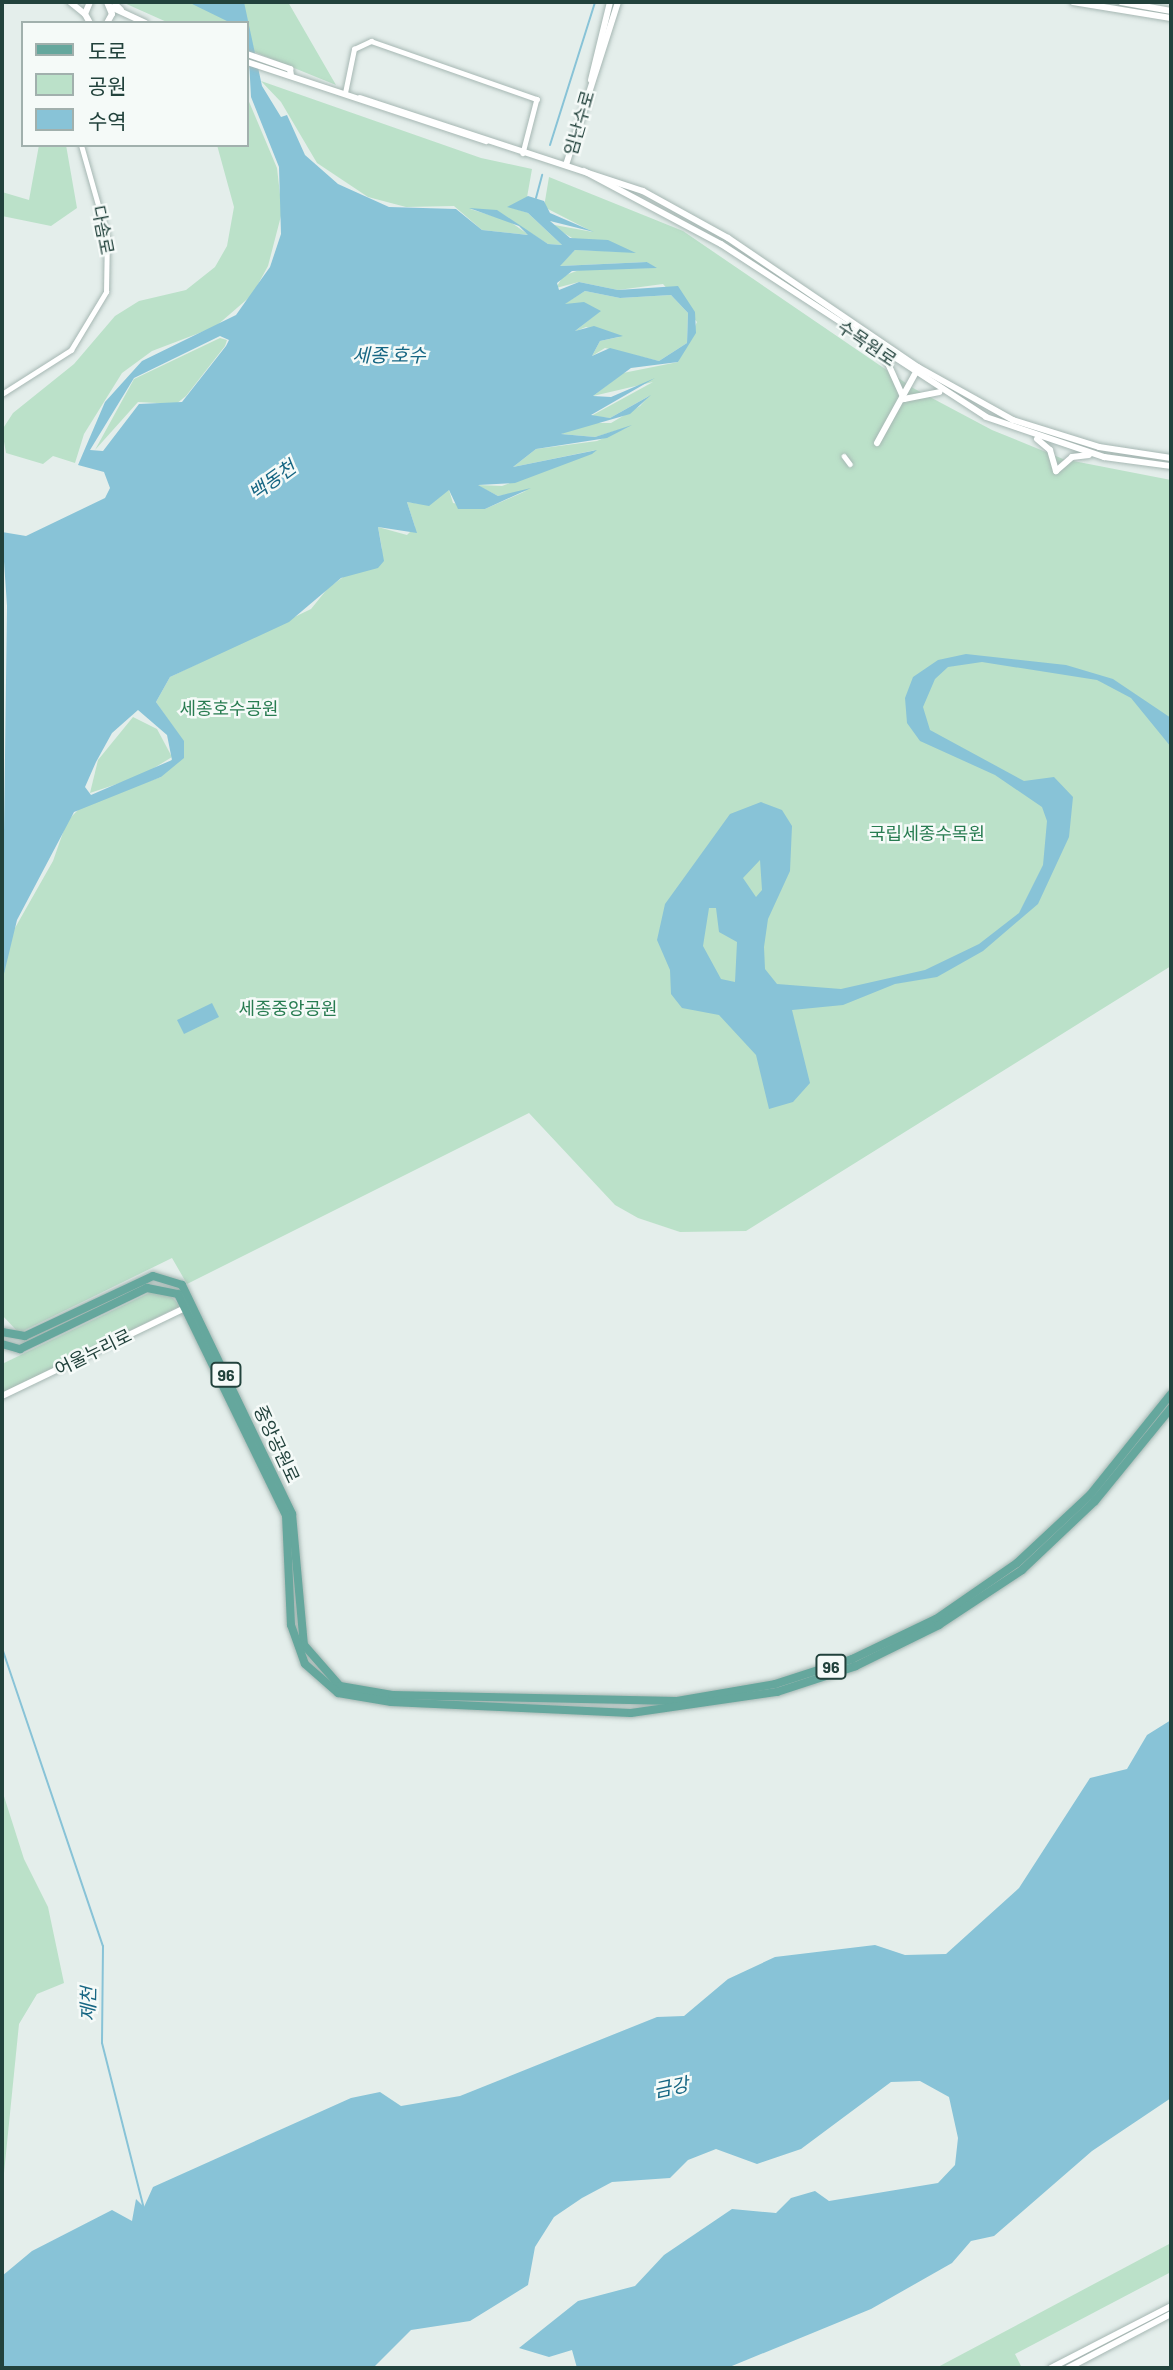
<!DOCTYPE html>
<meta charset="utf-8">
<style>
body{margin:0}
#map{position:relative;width:1173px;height:2370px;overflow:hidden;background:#e4eeeb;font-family:Barlow,"Noto Sans KR",sans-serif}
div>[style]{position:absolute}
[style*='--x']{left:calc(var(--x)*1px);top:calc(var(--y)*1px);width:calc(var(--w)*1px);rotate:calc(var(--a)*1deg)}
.green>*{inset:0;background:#bbe1c9}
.water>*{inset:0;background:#88c3d7}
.stream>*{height:2px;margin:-1px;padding:0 1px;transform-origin:1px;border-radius:1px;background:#88c3d7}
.roads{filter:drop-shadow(0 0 2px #a6b7b3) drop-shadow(0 0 2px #a6b7b3)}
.minor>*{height:4.5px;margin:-2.25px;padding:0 2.25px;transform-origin:2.25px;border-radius:2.25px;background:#fff}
.tertiary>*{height:6px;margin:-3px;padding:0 3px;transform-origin:3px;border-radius:3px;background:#fff}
.primary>*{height:8px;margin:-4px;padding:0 4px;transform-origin:4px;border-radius:4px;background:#65a79d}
span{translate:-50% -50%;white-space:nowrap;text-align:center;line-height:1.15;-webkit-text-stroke:5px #f5faf8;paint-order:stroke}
.shield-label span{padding:2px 5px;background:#f5faf8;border:2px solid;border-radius:5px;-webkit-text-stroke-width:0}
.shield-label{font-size:16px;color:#22423c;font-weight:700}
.street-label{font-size:18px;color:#22423c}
.park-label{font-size:18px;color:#287c51}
.water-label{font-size:19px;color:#166683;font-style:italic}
.frame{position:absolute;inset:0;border:4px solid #22423c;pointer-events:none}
.legend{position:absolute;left:21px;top:21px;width:228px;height:126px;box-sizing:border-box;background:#f5faf8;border:2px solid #a1b0ad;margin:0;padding:9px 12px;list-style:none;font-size:21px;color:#22423c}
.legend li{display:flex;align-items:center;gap:14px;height:35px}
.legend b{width:35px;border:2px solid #a1b0ad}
</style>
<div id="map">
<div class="green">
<i style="clip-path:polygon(122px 2px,288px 2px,336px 85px,247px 49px,247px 23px,169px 23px)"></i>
<i style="clip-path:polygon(261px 81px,481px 158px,532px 169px,526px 203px,510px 207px,528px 213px,562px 245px,548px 244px,496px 211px,470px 209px,509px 221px,529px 235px,482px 230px,454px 206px,406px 207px,368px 197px,317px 163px,281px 102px)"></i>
<i style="clip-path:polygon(247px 97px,277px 168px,282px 212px,268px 266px,252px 295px,215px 327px,152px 351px,122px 373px,84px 434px,75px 463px,53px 456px,43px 464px,6px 453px,2px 430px,13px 413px,74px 364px,115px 316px,139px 301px,186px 290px,215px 267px,227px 246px,234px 207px,217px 145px,247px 145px)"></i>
<i style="clip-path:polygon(39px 145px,66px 145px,77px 208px,51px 226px,2px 216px,2px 192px,29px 200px)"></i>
<i style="clip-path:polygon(549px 177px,683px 231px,913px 388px,992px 430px,1063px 459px,1171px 480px,1171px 966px,746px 1231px,680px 1232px,638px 1218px,615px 1205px,529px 1113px,187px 1284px,172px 1258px,19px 1333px,2px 1315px,2px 982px,11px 935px,53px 861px,67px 821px,84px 804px,161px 777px,183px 741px,156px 702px,170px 677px,311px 609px,328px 588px,382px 549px,378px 527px,407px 535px,415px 527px,407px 502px,421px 504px,449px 490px,453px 503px,485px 509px,526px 491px,498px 496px,477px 485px,502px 486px,596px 450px,513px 467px,536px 449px,597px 441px,628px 427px,595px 437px,561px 434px,584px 423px,611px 423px,640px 406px,649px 396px,610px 418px,591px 416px,653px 382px,593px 396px,623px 373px,678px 362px,697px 322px,663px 284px,618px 290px,579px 282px,556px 288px,563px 276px,582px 269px,655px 268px,647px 262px,559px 266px,575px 250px,632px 252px,577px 241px,549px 224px,593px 232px,544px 207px)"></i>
<i style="clip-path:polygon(585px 291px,620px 298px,671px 295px,688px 313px,687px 343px,659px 361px,605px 348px,592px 356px,600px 341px,619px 337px,586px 327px,574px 332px,600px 311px,564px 304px)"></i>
<i style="clip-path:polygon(220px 338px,227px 340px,225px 346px,186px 396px,176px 404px,138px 402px,95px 450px,134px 379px)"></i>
<i style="clip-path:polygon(133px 717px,157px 729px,172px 757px,141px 776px,90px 793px,98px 760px)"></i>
<i style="clip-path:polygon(151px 1292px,171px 1296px,180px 1306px,2px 1394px,2px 1364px)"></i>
<i style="clip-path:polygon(2px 1790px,24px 1859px,48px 1907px,64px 1983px,37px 1994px,19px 2024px,2px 2193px)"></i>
<i style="clip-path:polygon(1171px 2243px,1171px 2272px,1015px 2354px,1022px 2368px,936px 2368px)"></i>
</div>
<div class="water">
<i style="clip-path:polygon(evenodd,188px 2px,244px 2px,262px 86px,281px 117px,287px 115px,305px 155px,338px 184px,389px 207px,456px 209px,482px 230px,528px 235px,519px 226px,469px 208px,497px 210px,548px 244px,562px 245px,528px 213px,507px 207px,528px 196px,544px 201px,550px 213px,594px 232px,550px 221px,570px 238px,608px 240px,636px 253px,575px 250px,560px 266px,647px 262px,657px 268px,572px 271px,557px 283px,559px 290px,579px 282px,618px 290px,678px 286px,695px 312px,696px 333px,678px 362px,631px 368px,593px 396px,611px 397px,655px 378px,591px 415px,610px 418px,651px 395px,630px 414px,561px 434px,595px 437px,632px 425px,607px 438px,536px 449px,513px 467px,597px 450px,592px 454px,515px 483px,478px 485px,498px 496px,531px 488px,485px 509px,458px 509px,449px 490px,429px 506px,407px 502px,417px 533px,378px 527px,384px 561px,378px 568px,341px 578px,289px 622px,170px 677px,156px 702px,184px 741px,184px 758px,161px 777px,74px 812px,17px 920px,2px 982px,7px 606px,2px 532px,26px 536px,105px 498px,110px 488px,104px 472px,78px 465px,105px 402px,142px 361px,236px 315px,270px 267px,281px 234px,279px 167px,251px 97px,247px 23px,231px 23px,188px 2px,585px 291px,620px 298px,671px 295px,688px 313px,687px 343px,659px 361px,610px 348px,592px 356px,600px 341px,623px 336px,594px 326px,575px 331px,601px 311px,584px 302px,565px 304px,585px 291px,188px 2px,220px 336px,229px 340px,226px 346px,182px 402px,139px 404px,103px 451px,90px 450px,134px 378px,220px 336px,188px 2px,138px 710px,167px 735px,172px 760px,91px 795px,85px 787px,96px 762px,112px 733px,138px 710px)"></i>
<i style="clip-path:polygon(evenodd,966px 654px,1066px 665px,1113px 679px,1171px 718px,1171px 747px,1131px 698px,1097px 680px,982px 662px,948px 667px,935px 679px,923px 707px,930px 730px,1024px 781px,1054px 777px,1073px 797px,1069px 837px,1038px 904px,983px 951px,937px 977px,895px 984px,843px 1005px,792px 1010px,810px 1083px,793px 1102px,769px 1109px,756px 1055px,719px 1015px,682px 1008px,671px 994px,670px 970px,657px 940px,665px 904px,730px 814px,761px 802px,782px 810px,792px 826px,790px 871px,768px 919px,764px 947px,765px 969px,777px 984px,841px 989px,925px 970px,979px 944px,1019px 913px,1043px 865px,1047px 821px,1042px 807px,995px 775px,920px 741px,907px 723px,905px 698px,913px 677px,938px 660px,966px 654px,760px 860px,762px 890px,756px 897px,743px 878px,760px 860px,966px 654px,709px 908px,716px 908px,719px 932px,737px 942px,735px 982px,721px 979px,703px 946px,709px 908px)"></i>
<i style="clip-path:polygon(212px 1003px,219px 1017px,184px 1034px,177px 1020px)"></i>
<i style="clip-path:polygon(1171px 1720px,1171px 2098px,1092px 2151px,994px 2236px,971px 2241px,952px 2263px,871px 2309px,727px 2368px,577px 2368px,572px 2350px,549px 2357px,519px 2348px,578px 2301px,635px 2286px,664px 2255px,732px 2209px,776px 2213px,791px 2198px,815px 2191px,829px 2201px,938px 2183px,955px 2165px,958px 2138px,949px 2097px,920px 2081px,891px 2082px,801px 2149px,757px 2164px,716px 2149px,688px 2160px,670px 2178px,612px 2182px,582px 2198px,554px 2217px,535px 2247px,528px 2285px,470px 2321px,411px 2330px,373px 2368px,2px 2368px,2px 2276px,32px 2251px,112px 2210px,132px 2221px,136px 2199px,144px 2207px,153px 2187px,351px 2098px,380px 2092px,401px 2106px,460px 2096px,657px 2017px,684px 2016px,728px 1979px,775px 1957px,875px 1945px,905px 1955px,946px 1954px,1019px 1888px,1090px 1778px,1127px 1769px,1147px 1735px)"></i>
</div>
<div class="stream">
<i style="--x:550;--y:145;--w:150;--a:-72.5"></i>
<i style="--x:536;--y:198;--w:24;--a:-75"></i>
<i style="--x:2;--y:1648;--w:315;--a:71.3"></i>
<i style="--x:103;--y:1946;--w:97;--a:90.6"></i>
<i style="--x:102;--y:2043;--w:171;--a:75.8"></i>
</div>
<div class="roads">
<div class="minor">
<i style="--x:114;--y:2;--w:10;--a:45"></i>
<i style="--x:345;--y:93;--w:45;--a:-78.4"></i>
<i style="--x:354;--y:49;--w:19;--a:-25"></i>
<i style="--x:371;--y:41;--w:176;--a:19.3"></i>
<i style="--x:537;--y:99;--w:56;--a:104.5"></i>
<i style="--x:2;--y:394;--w:82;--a:-32.5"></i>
<i style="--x:71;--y:350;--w:68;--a:-58.9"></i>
<i style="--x:106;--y:292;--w:55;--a:-89"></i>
<i style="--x:107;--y:237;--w:96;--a:-105.8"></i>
<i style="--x:844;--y:456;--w:10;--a:53"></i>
</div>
<div class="tertiary">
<i style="--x:70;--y:2;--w:19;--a:39"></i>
<i style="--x:90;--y:2;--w:13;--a:113"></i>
<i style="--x:85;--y:14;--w:10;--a:61"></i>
<i style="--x:1073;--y:2;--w:99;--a:9.3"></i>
<i style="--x:1121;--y:2;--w:51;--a:10.2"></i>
<i style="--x:111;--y:7;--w:38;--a:25"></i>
<i style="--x:107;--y:23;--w:10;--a:-61"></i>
<i style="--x:112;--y:14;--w:13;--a:-113"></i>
<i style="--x:247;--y:54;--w:46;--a:19.2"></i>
<i style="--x:290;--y:69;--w:6;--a:81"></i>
<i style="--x:247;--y:62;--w:252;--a:18.3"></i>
<i style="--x:591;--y:80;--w:80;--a:-76.3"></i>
<i style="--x:360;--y:98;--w:298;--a:18.2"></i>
<i style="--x:643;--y:191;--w:97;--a:28.9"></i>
<i style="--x:728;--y:238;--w:230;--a:34.2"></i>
<i style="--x:918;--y:367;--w:109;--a:29.2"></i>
<i style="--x:1013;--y:420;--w:90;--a:17.4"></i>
<i style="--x:1099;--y:447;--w:73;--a:8.7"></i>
<i style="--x:566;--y:165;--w:171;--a:-72.3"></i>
<i style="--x:584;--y:171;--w:155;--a:28.1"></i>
<i style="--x:721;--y:244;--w:316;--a:33.1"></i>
<i style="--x:986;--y:417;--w:125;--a:18.7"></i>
<i style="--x:1104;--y:457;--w:68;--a:7.7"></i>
<i style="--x:886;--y:359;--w:44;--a:65.8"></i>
<i style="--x:904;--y:399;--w:36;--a:-11"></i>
<i style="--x:1037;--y:439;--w:17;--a:40"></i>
<i style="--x:1050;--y:450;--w:22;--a:74"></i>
<i style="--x:1056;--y:471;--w:21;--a:-41"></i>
<i style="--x:1072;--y:457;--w:17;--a:-7"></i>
<i style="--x:877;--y:443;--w:81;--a:-61.2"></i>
<i style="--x:2;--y:1396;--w:203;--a:-25.7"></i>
<i style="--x:1051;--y:2368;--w:135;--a:-27.3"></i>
<i style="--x:1068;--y:2368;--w:116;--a:-27.7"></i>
</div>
<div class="primary">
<i style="--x:2;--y:1332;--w:23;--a:10"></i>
<i style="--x:25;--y:1336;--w:141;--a:-25.1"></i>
<i style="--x:153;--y:1276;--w:30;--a:17"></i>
<i style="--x:182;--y:1285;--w:254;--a:64.3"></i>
<i style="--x:292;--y:1514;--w:132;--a:84.8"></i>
<i style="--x:304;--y:1645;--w:55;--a:48.7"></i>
<i style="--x:340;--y:1686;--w:53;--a:9.8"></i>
<i style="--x:392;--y:1695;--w:285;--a:1.2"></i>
<i style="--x:677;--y:1701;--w:99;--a:-9.8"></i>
<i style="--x:775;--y:1684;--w:81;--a:-18"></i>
<i style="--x:852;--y:1659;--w:93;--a:-25.5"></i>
<i style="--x:936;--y:1619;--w:98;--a:-34.7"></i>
<i style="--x:1017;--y:1563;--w:100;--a:-43"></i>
<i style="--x:1090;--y:1495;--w:129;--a:-51.3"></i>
<i style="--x:2;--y:1344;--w:19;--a:16"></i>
<i style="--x:20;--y:1349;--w:141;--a:-25.7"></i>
<i style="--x:147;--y:1288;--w:32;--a:11"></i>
<i style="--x:178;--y:1294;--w:246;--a:64"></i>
<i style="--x:286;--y:1515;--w:110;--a:87.4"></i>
<i style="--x:291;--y:1625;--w:41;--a:70.3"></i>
<i style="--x:305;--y:1664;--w:44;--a:41.3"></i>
<i style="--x:338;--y:1693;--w:54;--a:9.6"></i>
<i style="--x:391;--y:1702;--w:240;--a:2.6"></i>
<i style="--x:631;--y:1713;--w:148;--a:-8.2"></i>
<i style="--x:777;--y:1692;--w:83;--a:-18.2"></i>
<i style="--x:856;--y:1666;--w:93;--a:-26.3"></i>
<i style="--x:939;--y:1625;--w:100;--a:-33.5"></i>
<i style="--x:1022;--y:1570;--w:100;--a:-43.4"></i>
<i style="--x:1095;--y:1501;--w:120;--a:-50.7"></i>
</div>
</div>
<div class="shield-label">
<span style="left:226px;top:1375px">96</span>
<span style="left:831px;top:1667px">96</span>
</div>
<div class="street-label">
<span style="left:579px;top:123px;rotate:-74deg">임난수로</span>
<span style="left:103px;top:230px;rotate:79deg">다솜로</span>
<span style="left:867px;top:343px;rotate:34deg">수목원로</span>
<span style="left:93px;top:1352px;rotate:-26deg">어울누리로</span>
<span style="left:277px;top:1444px;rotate:65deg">중앙공원로</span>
</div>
<div class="park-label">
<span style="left:229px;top:708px">세종호수공원</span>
<span style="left:927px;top:833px">국립세종수목원</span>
<span style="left:288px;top:1008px">세종중앙공원</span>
</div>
<div class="water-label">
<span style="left:389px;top:355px">세종 호수</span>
<span style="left:272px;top:480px;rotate:-36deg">백동천</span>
<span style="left:88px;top:2004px;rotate:-89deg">제천</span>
<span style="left:671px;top:2087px;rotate:-12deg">금강</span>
</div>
<div class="frame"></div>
<ul class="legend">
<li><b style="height:9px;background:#65a79d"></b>도로</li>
<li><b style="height:19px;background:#bbe1c9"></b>공원</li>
<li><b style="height:19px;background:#88c3d7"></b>수역</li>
</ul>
</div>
